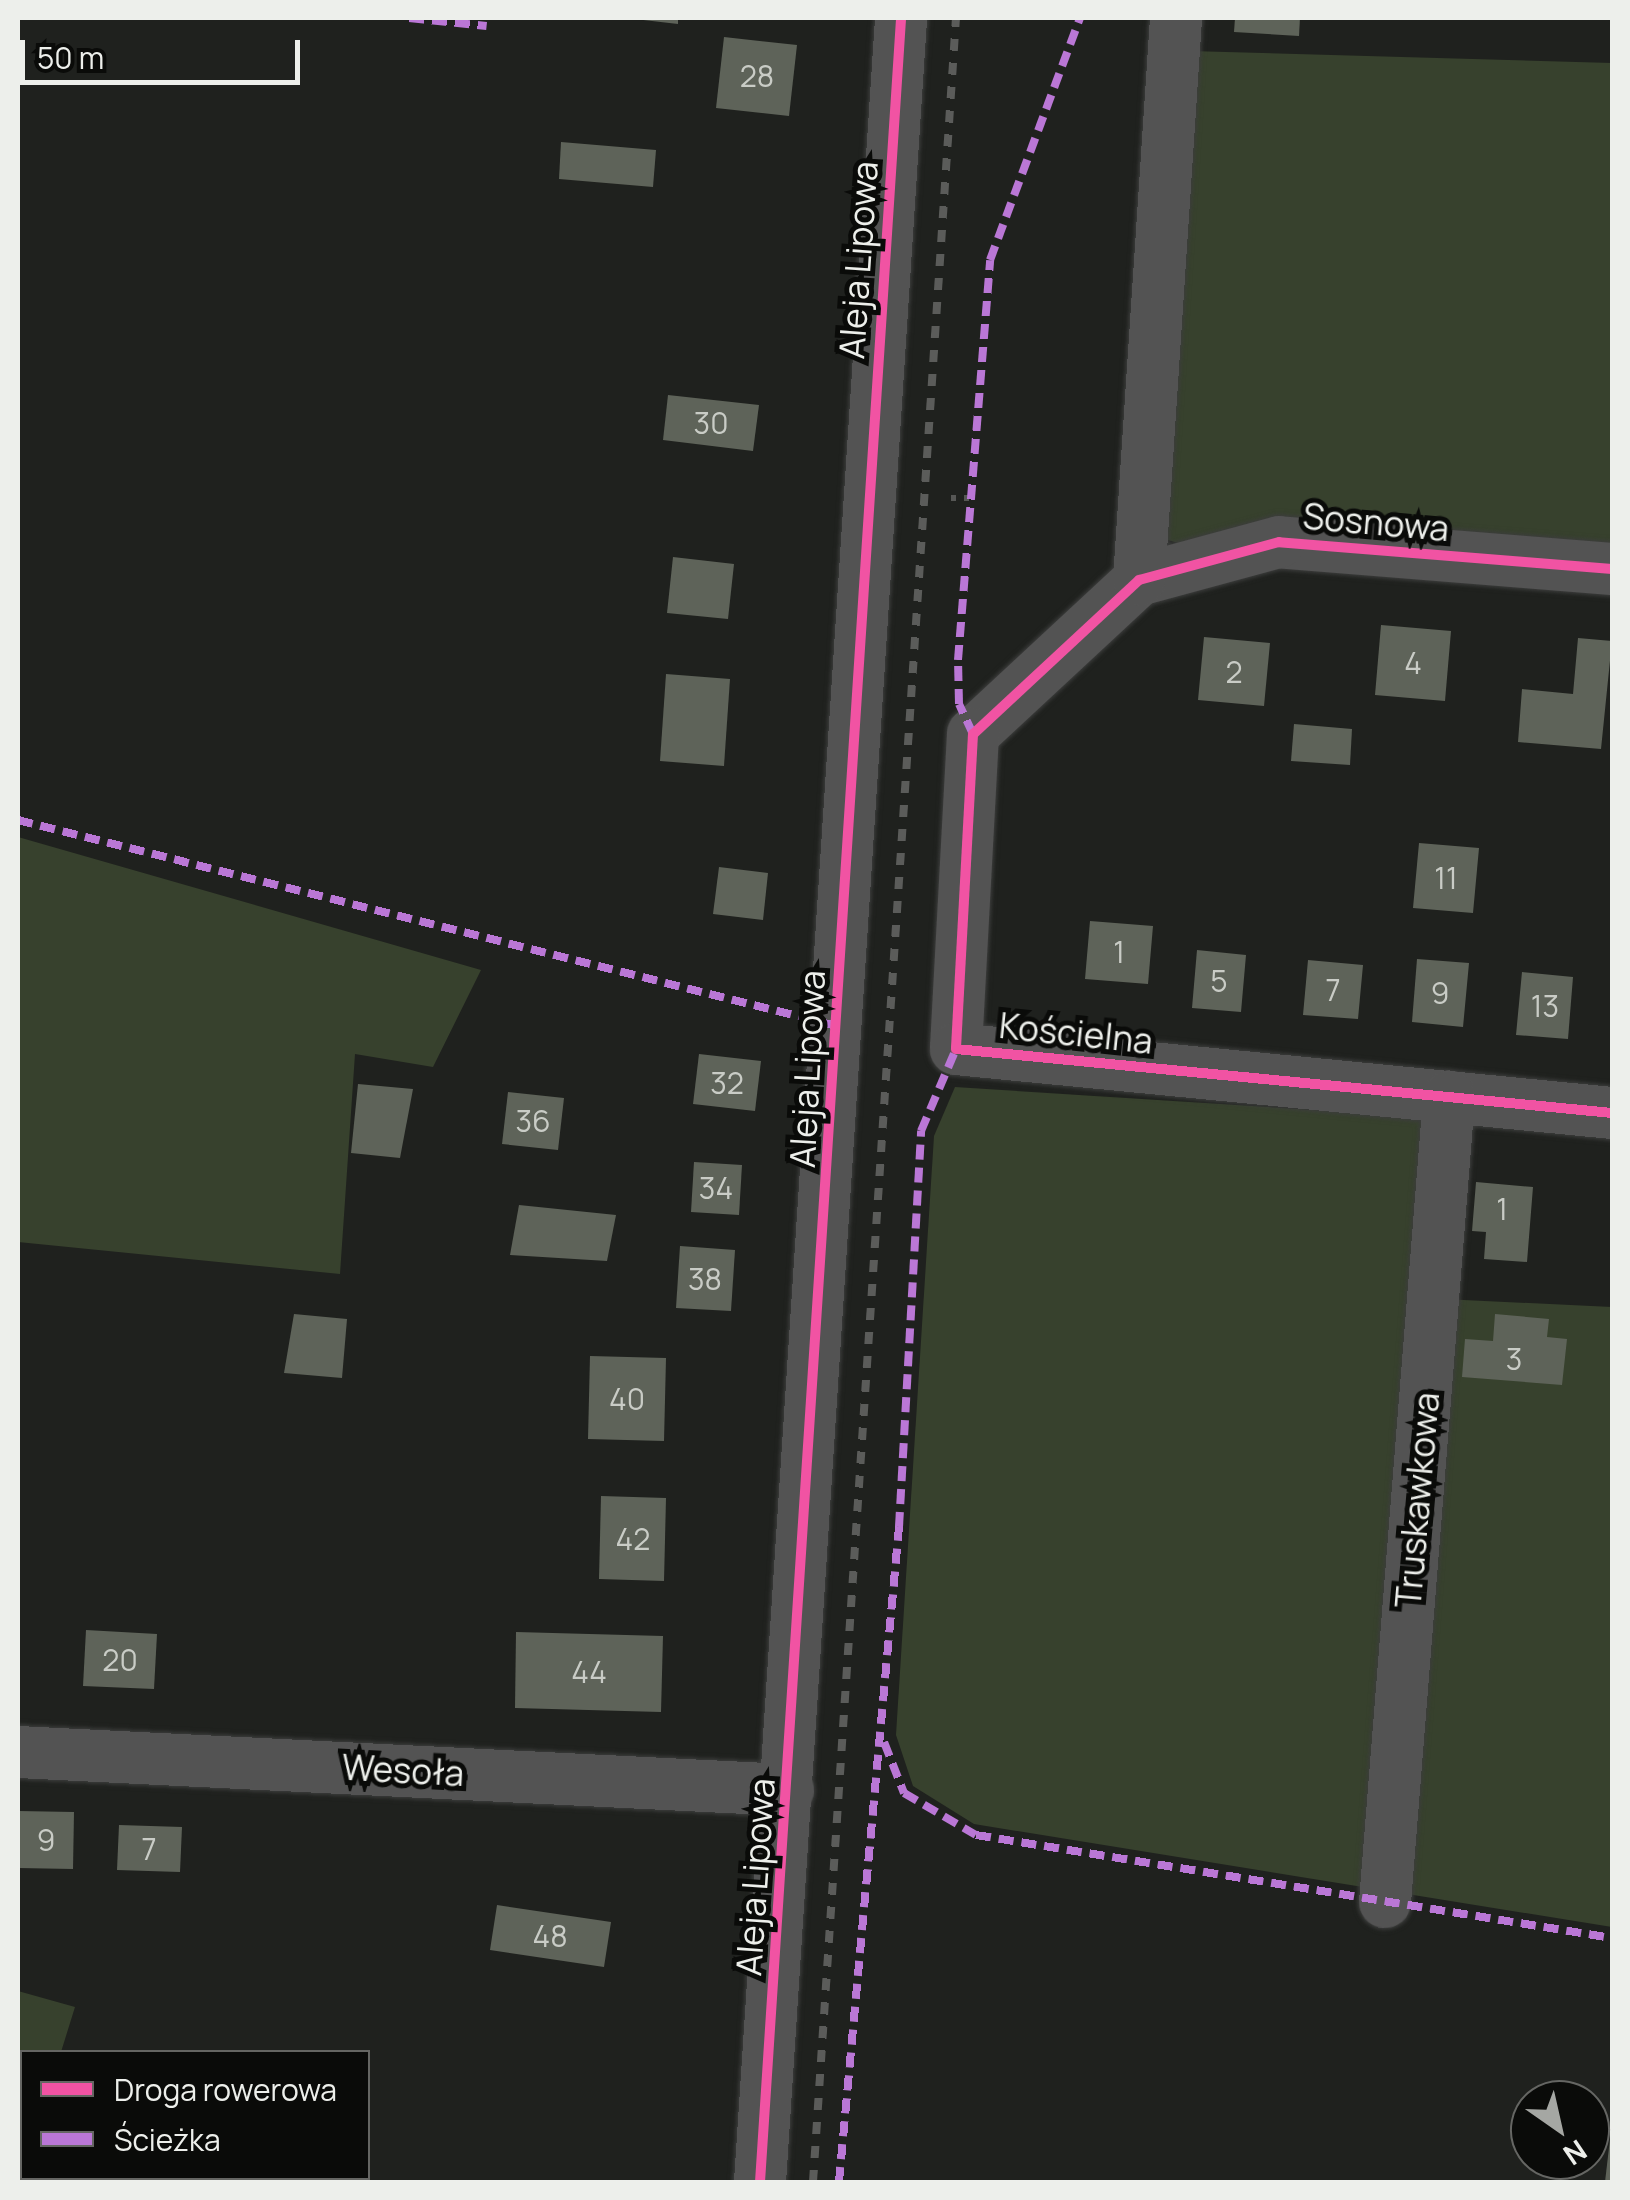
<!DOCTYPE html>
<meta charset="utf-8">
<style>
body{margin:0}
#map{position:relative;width:1630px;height:2200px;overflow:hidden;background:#1f211e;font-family:Manrope,sans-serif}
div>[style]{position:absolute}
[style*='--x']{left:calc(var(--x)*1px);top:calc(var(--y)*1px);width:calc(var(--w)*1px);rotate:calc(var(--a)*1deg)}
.green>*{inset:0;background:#37412d}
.building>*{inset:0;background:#5e6359}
.path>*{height:6px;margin-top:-3px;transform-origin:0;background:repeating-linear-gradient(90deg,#565755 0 5px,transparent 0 13px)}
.roads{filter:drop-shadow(0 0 2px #3c3d3c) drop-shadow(0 0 2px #3c3d3c)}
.minor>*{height:52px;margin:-26px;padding:0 26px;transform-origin:26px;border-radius:26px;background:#535353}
.rail>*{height:8px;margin-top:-4px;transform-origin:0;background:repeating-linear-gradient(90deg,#5b5c5a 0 12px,transparent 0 24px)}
.quiet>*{height:8px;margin-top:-4px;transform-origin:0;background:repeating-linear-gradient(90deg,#ba77d6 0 15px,transparent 0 23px)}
.cycleway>*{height:10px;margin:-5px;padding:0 5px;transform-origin:5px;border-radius:5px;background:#f153a3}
span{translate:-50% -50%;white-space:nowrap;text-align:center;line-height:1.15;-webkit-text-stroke:10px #0a0b09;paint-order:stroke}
.number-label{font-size:30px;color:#c9ccc6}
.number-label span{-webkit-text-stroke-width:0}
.street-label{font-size:35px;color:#edefeb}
.frame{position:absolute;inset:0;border:20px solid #edefeb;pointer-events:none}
.legend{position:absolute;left:20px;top:2050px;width:350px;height:130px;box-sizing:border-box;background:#0a0b09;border:2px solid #656663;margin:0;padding:12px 18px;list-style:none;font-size:30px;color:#edefeb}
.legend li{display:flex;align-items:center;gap:20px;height:50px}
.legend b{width:50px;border:2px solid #656663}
.north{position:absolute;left:1510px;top:2080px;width:100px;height:100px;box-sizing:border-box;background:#0a0b09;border:2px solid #656663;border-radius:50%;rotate:146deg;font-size:28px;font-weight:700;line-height:40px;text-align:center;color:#edefeb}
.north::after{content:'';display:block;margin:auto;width:35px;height:45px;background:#a5a7a3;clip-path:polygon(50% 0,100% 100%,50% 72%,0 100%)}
.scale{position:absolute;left:20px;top:40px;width:280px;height:45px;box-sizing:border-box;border:5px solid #edefeb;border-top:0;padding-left:12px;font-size:30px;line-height:35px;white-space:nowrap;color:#edefeb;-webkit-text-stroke:8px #0a0b09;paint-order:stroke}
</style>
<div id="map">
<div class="green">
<i style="clip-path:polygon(1190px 51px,1612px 63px,1612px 555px,1204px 551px,1168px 540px,1152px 516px)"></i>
<i style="clip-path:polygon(18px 837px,481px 970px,433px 1067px,355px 1054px,340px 1274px,18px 1242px)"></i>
<i style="clip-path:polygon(955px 1087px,1439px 1118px,1369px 1888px,974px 1824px,913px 1786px,896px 1735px,934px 1136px)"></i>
<i style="clip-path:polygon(1443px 1299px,1612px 1307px,1612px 1927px,1401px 1893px)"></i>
<i style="clip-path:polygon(18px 1991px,75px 2007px,61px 2052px,22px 2052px,19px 2182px)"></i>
</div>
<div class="building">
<i style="clip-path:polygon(626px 18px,678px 18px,678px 24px)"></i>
<i style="clip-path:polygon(1235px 18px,1300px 18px,1299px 36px,1234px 32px)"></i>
<i style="clip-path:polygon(724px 37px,797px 45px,789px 116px,716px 108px)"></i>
<i style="clip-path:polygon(561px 142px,656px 150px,653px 187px,559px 179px)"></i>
<i style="clip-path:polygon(668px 395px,759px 405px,753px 451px,663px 440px)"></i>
<i style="clip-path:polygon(673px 557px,734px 564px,728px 619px,667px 613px)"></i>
<i style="clip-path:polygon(1381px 625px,1451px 631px,1445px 701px,1375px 695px)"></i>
<i style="clip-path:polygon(1204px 637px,1270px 643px,1264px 706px,1198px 700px)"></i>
<i style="clip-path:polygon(1578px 638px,1612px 641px,1601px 749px,1518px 742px,1522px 689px,1573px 694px)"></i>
<i style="clip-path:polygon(666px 674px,730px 679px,724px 766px,660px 761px)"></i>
<i style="clip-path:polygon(1294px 724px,1352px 729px,1350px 765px,1291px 761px)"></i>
<i style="clip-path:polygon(1419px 843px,1479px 848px,1473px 913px,1413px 908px)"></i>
<i style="clip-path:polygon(719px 867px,768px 873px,763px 920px,713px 914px)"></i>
<i style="clip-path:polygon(1090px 921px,1153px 926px,1148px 984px,1085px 979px)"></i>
<i style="clip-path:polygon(1197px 950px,1246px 955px,1241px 1012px,1192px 1008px)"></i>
<i style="clip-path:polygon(1417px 959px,1469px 963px,1463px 1027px,1412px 1022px)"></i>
<i style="clip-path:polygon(1308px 960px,1363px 965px,1358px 1019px,1303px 1015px)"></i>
<i style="clip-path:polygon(1522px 972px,1573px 977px,1568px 1039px,1516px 1035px)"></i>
<i style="clip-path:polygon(699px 1054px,761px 1061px,755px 1111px,693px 1104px)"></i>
<i style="clip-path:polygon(358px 1084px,413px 1089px,400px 1158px,351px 1153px)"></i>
<i style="clip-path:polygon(508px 1092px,564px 1098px,558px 1150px,502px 1144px)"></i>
<i style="clip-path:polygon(694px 1162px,742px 1165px,739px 1215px,691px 1212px)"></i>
<i style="clip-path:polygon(1476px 1182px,1533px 1187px,1527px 1262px,1484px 1259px,1486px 1232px,1472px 1231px)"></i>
<i style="clip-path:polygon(519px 1205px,616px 1215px,607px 1261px,510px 1255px)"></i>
<i style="clip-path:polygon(680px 1246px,735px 1250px,731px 1311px,676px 1308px)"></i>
<i style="clip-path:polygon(294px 1314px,347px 1319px,342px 1378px,284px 1373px)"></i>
<i style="clip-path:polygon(1495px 1314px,1549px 1319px,1547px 1337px,1567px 1339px,1562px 1385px,1462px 1377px,1465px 1339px,1493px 1341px)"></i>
<i style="clip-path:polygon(590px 1356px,666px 1358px,664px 1441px,588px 1439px)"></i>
<i style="clip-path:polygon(601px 1496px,666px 1498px,664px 1581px,599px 1579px)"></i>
<i style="clip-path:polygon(86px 1630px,157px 1634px,154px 1689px,83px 1686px)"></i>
<i style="clip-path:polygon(516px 1632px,663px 1636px,661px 1712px,515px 1708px)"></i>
<i style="clip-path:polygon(18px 1811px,74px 1812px,73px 1869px,18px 1868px)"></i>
<i style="clip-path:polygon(119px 1825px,182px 1827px,180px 1872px,117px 1870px)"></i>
<i style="clip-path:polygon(497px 1905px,611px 1922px,604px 1967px,490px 1950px)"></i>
<i style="clip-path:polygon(1610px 2139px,1612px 2182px,1605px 2182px)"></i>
</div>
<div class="path">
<i style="--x:951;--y:498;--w:20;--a:0"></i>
</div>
<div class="roads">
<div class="minor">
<i style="--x:1612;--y:569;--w:334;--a:-175.4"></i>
<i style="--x:1279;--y:542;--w:145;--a:164.8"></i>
<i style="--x:1139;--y:580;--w:226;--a:137.1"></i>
<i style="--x:973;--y:734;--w:315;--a:93.1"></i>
<i style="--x:956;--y:1049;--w:659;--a:5.57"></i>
<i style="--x:1139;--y:580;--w:563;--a:-86.23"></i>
<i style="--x:18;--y:1752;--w:771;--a:2.83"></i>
<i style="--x:1385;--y:1902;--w:808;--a:-85.45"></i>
<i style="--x:760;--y:2182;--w:2169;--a:-86.27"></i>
</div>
</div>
<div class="rail">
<i style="--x:813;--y:2182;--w:2169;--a:-86.22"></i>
</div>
<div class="quiet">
<i style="--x:409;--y:18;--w:78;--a:5.9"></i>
<i style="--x:973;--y:734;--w:33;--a:-115"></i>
<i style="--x:959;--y:704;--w:44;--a:-91.3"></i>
<i style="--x:958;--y:660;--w:401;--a:-85.4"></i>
<i style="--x:990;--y:260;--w:258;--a:-69.6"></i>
<i style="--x:18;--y:820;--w:845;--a:14.12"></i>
<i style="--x:884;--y:1742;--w:55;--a:68.6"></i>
<i style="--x:904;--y:1793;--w:83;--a:30.3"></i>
<i style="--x:976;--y:1835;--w:644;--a:9.2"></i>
<i style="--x:839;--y:2182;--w:658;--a:-84.77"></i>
<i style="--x:899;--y:1527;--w:397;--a:-86.8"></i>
<i style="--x:921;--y:1131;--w:89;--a:-66.9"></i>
</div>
<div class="cycleway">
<i style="--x:1612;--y:569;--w:334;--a:-175.4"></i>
<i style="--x:1279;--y:542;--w:145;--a:164.8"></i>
<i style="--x:1139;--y:580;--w:226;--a:137.1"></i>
<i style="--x:973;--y:734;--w:315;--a:93.1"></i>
<i style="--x:956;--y:1049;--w:659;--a:5.57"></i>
<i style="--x:760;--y:2182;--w:2169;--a:-86.27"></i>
</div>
<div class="number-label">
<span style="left:757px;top:76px">28</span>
<span style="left:711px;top:423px">30</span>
<span style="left:1413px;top:663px">4</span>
<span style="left:1234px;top:672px">2</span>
<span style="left:1446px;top:878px">11</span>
<span style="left:1119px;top:952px">1</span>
<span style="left:1219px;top:981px">5</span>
<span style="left:1333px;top:990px">7</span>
<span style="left:1440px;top:993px">9</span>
<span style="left:1545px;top:1006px">13</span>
<span style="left:727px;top:1083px">32</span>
<span style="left:533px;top:1121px">36</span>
<span style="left:716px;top:1188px">34</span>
<span style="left:1502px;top:1209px">1</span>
<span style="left:705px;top:1279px">38</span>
<span style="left:1514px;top:1359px">3</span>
<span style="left:627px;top:1399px">40</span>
<span style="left:633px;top:1539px">42</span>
<span style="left:120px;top:1660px">20</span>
<span style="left:589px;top:1672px">44</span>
<span style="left:46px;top:1840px">9</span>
<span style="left:149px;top:1849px">7</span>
<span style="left:550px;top:1936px">48</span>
</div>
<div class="street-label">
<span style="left:858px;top:260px;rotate:-86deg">Aleja Lipowa</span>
<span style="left:1376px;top:522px;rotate:5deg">Sosnowa</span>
<span style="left:1076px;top:1033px;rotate:6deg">Kościelna</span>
<span style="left:807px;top:1069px;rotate:-87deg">Aleja Lipowa</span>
<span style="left:1417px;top:1500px;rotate:-85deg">Truskawkowa</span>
<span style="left:403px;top:1770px;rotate:3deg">Wesoła</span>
<span style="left:755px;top:1877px;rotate:-86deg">Aleja Lipowa</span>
</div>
<div class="frame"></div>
<ul class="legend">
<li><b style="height:12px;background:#f153a3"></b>Droga rowerowa</li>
<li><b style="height:12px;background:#ba77d6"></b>Ścieżka</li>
</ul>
<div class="north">N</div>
<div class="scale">50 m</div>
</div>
